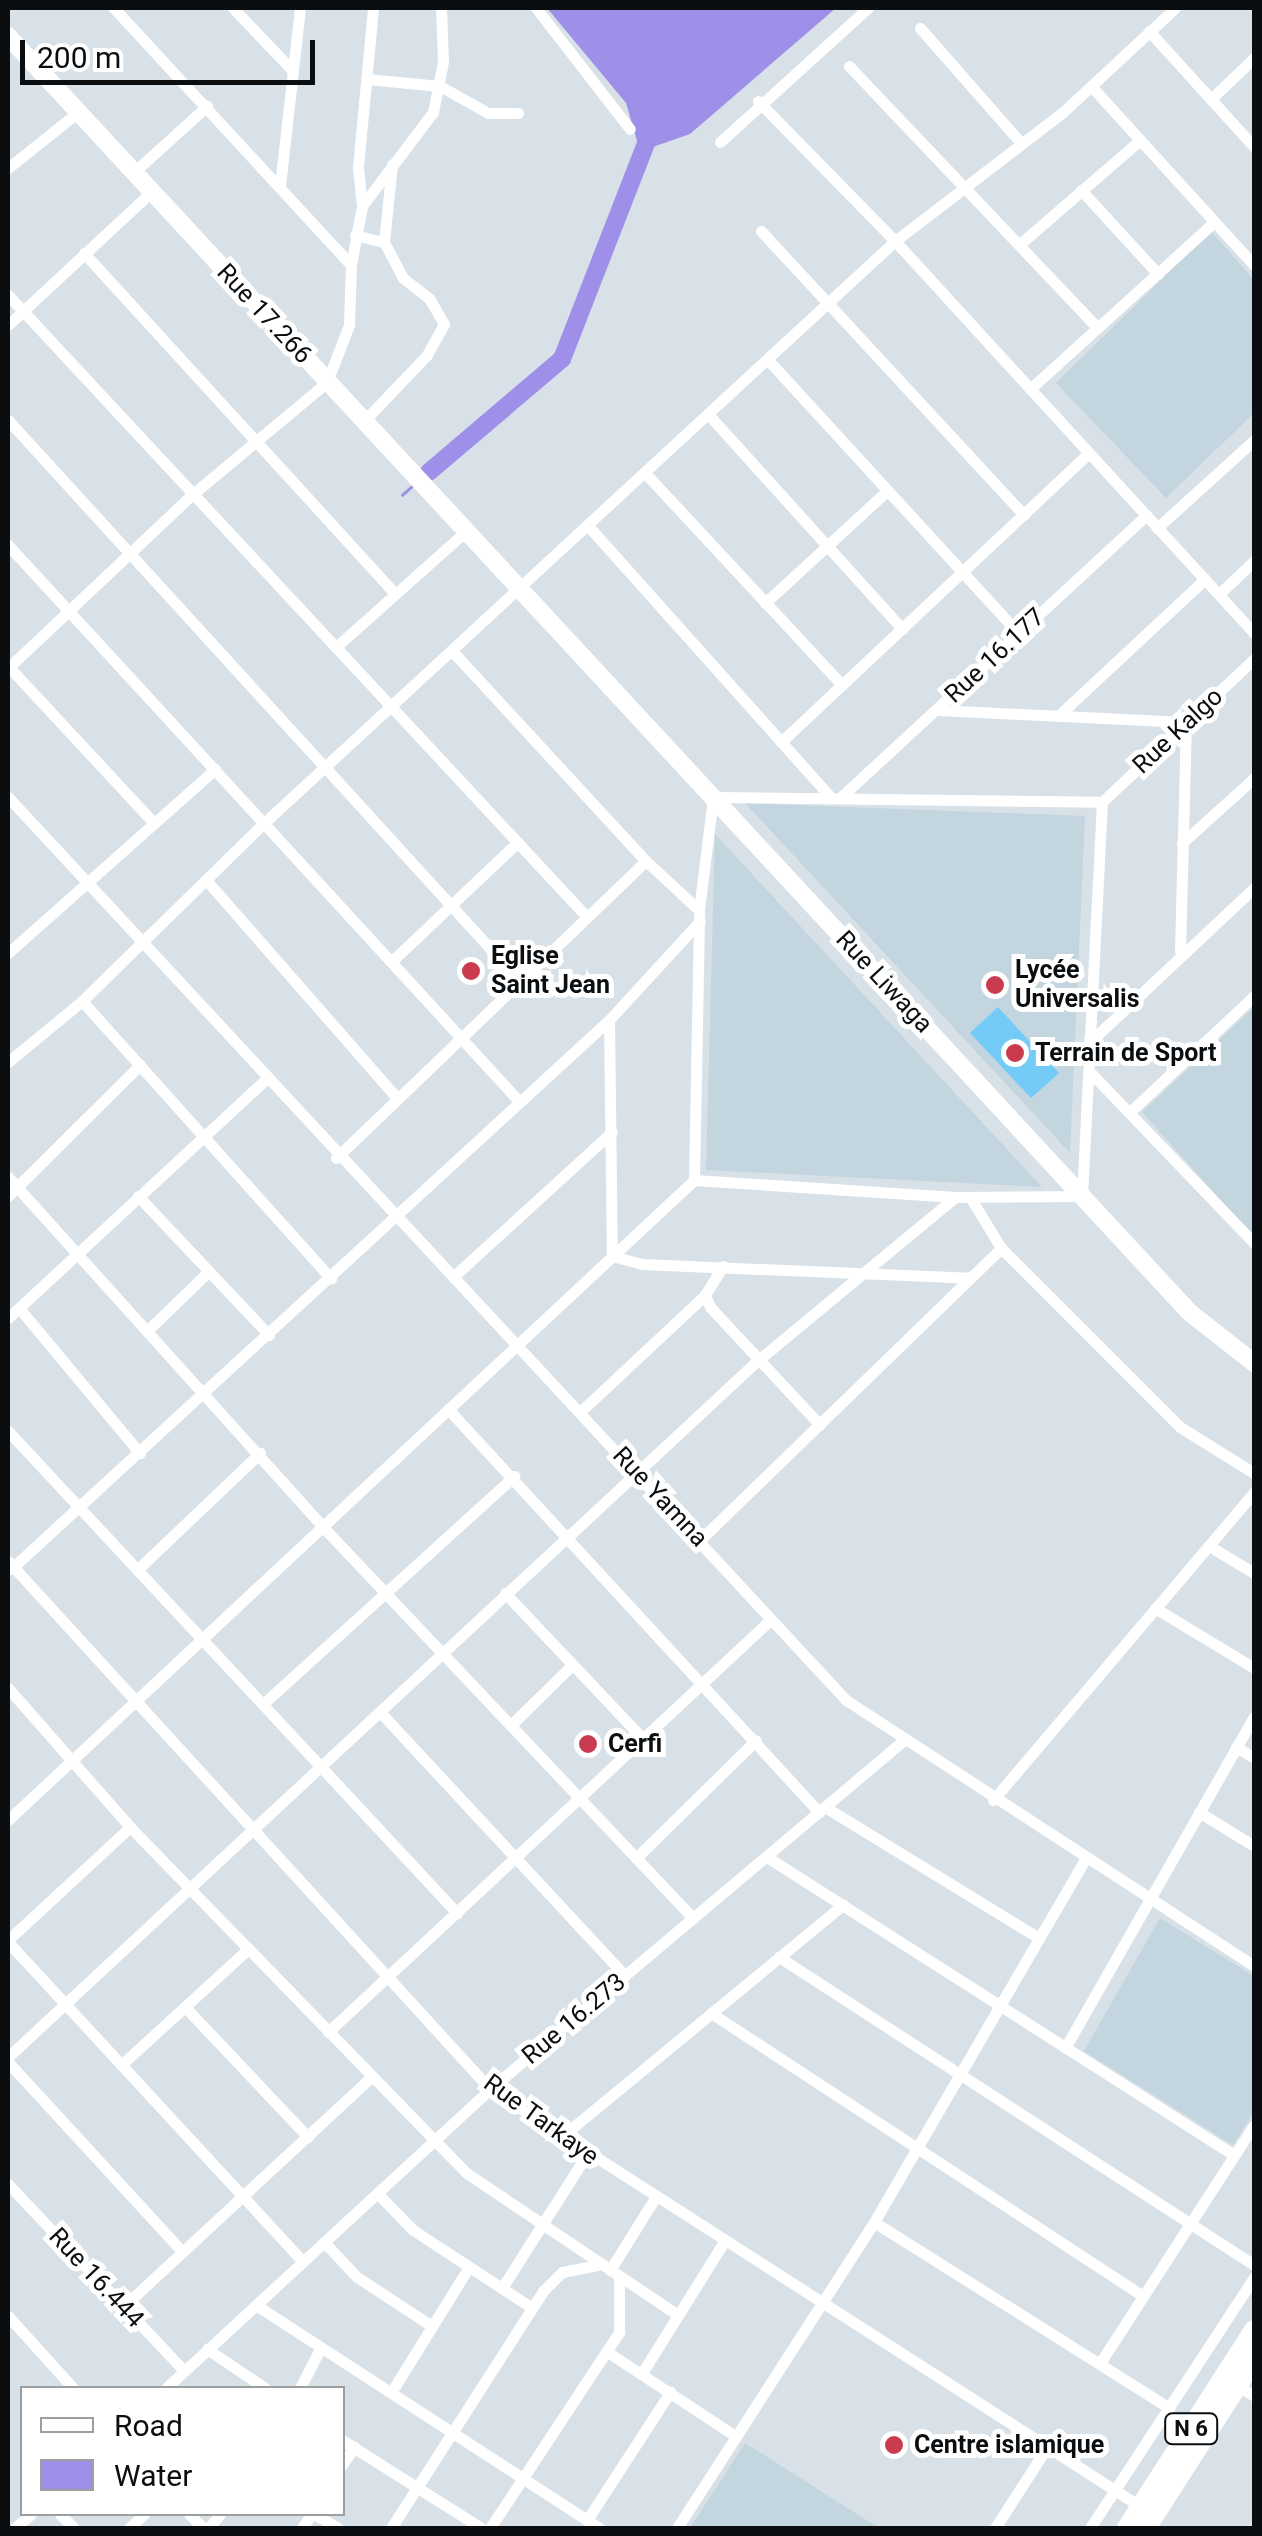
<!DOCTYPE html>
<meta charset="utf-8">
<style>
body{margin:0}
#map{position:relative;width:1262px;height:2536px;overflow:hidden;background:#d8e1e7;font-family:Roboto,sans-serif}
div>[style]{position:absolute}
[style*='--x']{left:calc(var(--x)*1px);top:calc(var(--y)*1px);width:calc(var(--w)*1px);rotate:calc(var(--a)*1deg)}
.built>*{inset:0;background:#c3d5de}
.green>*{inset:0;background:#74cbf7}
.water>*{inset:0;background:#9e90e8}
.stream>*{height:2.5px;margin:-1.25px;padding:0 1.25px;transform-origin:1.25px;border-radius:1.25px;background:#9e90e8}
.river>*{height:18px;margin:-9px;padding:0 9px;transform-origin:9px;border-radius:9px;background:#9e90e8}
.street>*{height:11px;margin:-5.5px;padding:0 5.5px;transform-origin:5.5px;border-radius:5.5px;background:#fff}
.secondary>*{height:18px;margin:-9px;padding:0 9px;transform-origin:9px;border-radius:9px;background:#fff}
.primary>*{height:20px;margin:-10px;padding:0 10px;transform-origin:10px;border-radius:10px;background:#fff}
.dots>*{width:28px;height:28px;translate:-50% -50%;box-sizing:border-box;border:5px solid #fff;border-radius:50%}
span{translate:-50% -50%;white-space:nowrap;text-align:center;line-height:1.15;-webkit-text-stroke:10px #fff;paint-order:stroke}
.shield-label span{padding:2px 8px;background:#fff;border:2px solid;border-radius:8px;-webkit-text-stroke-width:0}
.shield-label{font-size:22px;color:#0b0e10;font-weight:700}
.street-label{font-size:25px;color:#0b0e10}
.poi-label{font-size:25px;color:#0b0e10;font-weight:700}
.left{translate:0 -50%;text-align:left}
.frame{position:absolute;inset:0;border:10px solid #0b0e10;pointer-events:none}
.legend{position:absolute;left:20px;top:2386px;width:325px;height:130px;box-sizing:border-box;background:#fff;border:2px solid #9d9f9f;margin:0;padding:12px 18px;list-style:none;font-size:30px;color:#0b0e10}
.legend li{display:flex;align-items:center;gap:20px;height:50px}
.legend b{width:50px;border:2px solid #9d9f9f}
.scale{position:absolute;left:20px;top:40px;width:295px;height:45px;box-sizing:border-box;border:5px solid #0b0e10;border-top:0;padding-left:12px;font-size:30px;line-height:35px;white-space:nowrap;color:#0b0e10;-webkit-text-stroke:8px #fff;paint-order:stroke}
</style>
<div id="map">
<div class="built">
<i style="clip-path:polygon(1211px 231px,1254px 280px,1254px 413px,1166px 498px,1056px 383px)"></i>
<i style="clip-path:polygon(745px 803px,1085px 816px,1070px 1153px)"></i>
<i style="clip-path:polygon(715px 834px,1042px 1187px,706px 1170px)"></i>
<i style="clip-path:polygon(1254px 1007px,1254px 1237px,1142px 1112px)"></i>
<i style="clip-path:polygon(1160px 1918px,1254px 1976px,1254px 2111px,1233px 2145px,1084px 2051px)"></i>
<i style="clip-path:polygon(745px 2443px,879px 2528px,690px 2528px)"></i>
</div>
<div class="green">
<i style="clip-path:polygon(998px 1007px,1059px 1073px,1031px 1098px,970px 1033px)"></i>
</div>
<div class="water">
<i style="clip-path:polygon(547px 8px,836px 8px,690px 134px,647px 149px,638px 144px,626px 103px)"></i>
</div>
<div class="stream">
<i style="--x:402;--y:495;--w:12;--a:-42"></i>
</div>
<div class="river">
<i style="--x:429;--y:472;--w:175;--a:-40.4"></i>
<i style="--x:562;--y:359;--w:250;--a:-68.7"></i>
</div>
<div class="street">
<i style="--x:233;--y:8;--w:87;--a:46.4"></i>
<i style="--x:536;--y:8;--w:153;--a:52.2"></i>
<i style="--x:920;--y:28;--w:154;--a:48.7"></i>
<i style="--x:1149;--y:31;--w:156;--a:47.8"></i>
<i style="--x:849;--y:66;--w:360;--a:46.5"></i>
<i style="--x:367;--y:79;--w:73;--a:5.5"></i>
<i style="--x:440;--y:86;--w:55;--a:29.4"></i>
<i style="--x:488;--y:113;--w:30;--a:0"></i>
<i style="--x:1091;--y:86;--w:242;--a:47.7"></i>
<i style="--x:1211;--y:99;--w:59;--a:-43.6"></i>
<i style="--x:758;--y:101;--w:196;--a:45.6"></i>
<i style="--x:895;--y:241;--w:532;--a:47.52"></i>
<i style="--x:720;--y:142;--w:200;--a:-42.2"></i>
<i style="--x:8;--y:168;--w:88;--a:-38.6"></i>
<i style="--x:133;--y:173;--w:100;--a:-42.2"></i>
<i style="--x:280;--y:186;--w:179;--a:-83.6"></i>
<i style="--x:1081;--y:190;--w:114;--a:47.5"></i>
<i style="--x:362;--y:206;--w:39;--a:-96"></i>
<i style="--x:358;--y:167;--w:160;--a:-84.6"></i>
<i style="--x:761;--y:231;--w:387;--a:47.2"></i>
<i style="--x:355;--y:235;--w:30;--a:14"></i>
<i style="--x:384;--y:242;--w:41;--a:62.2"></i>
<i style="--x:403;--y:278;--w:33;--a:38"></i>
<i style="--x:429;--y:298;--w:30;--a:60"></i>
<i style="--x:444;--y:324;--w:35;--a:119"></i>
<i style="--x:427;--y:355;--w:93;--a:133.7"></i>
<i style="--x:384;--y:242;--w:78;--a:-84.1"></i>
<i style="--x:1020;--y:244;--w:159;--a:-40.9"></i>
<i style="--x:84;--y:253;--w:459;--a:47.6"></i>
<i style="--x:351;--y:265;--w:60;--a:-79.4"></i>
<i style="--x:362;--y:206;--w:118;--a:-52.9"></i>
<i style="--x:433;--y:112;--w:51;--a:-78.7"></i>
<i style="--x:443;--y:62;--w:54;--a:-92.1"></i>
<i style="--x:8;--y:295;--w:848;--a:47.05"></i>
<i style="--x:8;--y:325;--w:195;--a:-42.9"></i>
<i style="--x:769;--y:361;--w:370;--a:47.5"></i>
<i style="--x:1030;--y:389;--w:248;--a:-42.2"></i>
<i style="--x:708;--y:414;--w:290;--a:47.9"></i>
<i style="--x:8;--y:420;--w:758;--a:47.62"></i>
<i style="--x:646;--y:474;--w:288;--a:47.1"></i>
<i style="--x:590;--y:528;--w:360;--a:48.2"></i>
<i style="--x:1157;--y:528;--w:131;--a:-42.2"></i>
<i style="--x:8;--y:545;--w:754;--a:47.42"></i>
<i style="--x:1219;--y:594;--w:48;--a:-43.3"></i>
<i style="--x:765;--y:603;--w:166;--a:-42.6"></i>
<i style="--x:337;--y:646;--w:171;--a:-41.7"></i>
<i style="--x:453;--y:652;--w:284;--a:47.3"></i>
<i style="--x:646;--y:861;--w:72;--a:42.8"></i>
<i style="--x:8;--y:666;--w:213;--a:47.1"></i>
<i style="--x:8;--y:668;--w:255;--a:-43.3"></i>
<i style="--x:194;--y:493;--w:173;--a:-39.8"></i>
<i style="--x:327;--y:382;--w:61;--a:-68.9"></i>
<i style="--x:349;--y:325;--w:60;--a:-88.1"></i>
<i style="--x:351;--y:265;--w:350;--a:-132.7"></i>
<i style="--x:938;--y:710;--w:248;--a:2.8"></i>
<i style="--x:1186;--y:722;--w:229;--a:91.5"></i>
<i style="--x:1058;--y:716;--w:201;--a:-43"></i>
<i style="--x:781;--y:742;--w:422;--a:-43.2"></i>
<i style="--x:842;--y:796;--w:414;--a:-42.7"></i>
<i style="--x:8;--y:797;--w:1232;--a:47.14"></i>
<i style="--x:846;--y:1700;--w:487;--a:33.1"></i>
<i style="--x:1102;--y:802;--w:209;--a:-43.3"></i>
<i style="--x:1182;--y:843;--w:97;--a:-42.1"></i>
<i style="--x:207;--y:881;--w:286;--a:48.8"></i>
<i style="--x:700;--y:921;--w:134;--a:132.6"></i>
<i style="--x:609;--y:1020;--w:236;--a:89.3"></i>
<i style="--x:612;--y:1256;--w:30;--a:15"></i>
<i style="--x:641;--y:1264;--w:329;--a:2.4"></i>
<i style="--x:8;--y:953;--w:277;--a:-41.6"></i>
<i style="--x:392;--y:961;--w:173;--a:-43.4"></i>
<i style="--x:82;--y:1001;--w:373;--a:48.1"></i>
<i style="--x:1092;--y:1040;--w:222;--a:-43.2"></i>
<i style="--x:8;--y:1062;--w:96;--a:-39.5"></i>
<i style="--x:82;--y:1001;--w:255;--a:-44.4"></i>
<i style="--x:264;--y:823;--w:858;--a:-42.69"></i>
<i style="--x:895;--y:241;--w:210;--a:-37.5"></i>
<i style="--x:1062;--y:113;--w:154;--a:-42.9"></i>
<i style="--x:1090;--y:1072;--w:237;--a:46.2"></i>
<i style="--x:1131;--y:1111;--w:168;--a:-43.1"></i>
<i style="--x:336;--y:1158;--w:429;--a:-43.8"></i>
<i style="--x:8;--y:1177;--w:469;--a:48"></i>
<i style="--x:322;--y:1526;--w:540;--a:46.58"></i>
<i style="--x:694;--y:1180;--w:262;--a:3.7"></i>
<i style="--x:955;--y:1197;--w:127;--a:-0.5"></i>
<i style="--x:1082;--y:1196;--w:395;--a:-87.1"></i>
<i style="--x:8;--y:1196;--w:186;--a:-44.8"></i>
<i style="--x:138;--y:1196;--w:191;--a:46.7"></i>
<i style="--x:970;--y:1197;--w:60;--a:58.7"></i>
<i style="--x:1001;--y:1248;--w:253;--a:45"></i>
<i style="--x:1180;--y:1427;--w:87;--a:31.9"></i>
<i style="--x:723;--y:1266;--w:34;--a:122"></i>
<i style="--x:705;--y:1295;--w:13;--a:67"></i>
<i style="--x:710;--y:1307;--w:161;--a:47"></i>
<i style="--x:453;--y:1277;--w:215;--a:-42.4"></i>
<i style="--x:19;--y:1308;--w:189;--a:50.2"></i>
<i style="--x:8;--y:1318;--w:350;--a:-42.8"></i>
<i style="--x:149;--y:1329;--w:83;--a:-44"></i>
<i style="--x:448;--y:1409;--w:548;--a:47.37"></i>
<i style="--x:580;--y:1412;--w:171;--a:-43.1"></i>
<i style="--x:8;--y:1431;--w:659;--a:47.03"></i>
<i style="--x:701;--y:1539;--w:418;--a:-44.1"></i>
<i style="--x:1209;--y:1546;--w:52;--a:31"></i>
<i style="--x:8;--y:1561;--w:715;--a:47.61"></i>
<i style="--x:490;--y:2089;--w:774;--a:32.7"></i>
<i style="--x:11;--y:1569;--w:812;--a:-42.55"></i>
<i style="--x:137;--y:1570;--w:170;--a:-43.6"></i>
<i style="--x:505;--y:1593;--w:199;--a:46.6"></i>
<i style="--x:1155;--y:1608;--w:116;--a:31.2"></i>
<i style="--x:8;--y:1688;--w:185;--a:48.7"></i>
<i style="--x:130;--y:1827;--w:484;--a:45.8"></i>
<i style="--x:468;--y:2174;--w:253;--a:33.9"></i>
<i style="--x:264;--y:1703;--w:338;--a:-42.2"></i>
<i style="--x:380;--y:1712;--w:360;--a:47.1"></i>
<i style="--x:513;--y:1723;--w:83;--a:-44.5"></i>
<i style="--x:1236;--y:1747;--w:21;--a:31"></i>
<i style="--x:993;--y:1800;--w:404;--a:-49.7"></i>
<i style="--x:825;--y:1807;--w:251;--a:31.5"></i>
<i style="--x:1199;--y:1812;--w:65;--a:31.7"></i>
<i style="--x:8;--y:1820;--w:938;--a:-43.01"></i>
<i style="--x:694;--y:1180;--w:270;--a:-88.9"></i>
<i style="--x:699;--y:910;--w:114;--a:-82.9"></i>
<i style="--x:713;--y:797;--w:389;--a:0.7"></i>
<i style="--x:767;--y:1857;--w:554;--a:32.54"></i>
<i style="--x:636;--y:1858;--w:168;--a:-44.5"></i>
<i style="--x:8;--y:1940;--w:166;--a:-42.8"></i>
<i style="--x:8;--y:1942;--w:435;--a:47.3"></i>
<i style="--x:779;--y:1957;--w:566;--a:32.96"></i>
<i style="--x:185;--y:2007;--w:179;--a:46.6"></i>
<i style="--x:711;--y:2013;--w:516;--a:33.23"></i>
<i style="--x:328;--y:2032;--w:603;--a:-42.98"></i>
<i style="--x:1065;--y:2048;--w:381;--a:-60.3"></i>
<i style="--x:8;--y:2057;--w:1022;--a:-42.9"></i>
<i style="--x:757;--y:1361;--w:257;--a:-39.6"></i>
<i style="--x:8;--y:2062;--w:257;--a:47.4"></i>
<i style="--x:121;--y:2065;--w:173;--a:-42.4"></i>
<i style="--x:560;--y:2138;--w:367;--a:-39.5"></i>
<i style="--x:8;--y:2184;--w:257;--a:46.7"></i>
<i style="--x:378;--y:2194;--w:50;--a:45.8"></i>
<i style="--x:413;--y:2230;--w:142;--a:33.2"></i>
<i style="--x:874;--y:2222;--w:349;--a:32.2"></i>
<i style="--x:324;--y:2242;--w:48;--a:46.7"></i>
<i style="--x:357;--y:2277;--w:90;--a:33.2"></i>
<i style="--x:610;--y:2270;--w:85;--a:-58"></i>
<i style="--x:502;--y:2288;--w:159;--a:-57.6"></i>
<i style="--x:256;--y:2305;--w:410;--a:33"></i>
<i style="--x:124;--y:2306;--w:337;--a:-42.8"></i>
<i style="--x:8;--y:2316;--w:97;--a:47.9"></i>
<i style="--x:207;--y:2349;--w:70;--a:33.9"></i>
<i style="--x:606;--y:2351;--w:153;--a:33.3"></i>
<i style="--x:1100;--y:2363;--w:283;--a:-57.1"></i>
<i style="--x:642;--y:2373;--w:155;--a:-58"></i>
<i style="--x:1236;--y:2385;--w:21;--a:31"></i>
<i style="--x:166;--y:2388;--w:441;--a:-42.7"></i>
<i style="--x:490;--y:2089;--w:541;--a:-40.13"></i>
<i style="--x:300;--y:2388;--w:46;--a:-62.9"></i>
<i style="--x:392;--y:2391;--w:146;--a:-58.2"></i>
<i style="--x:342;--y:2440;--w:165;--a:32.3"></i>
<i style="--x:342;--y:2465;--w:22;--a:-56"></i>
<i style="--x:60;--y:2514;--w:20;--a:45"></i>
<i style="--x:189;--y:2514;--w:20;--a:45"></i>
<i style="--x:314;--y:2514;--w:28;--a:30"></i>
<i style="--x:587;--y:2520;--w:153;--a:-57"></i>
<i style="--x:15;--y:2528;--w:21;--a:-41"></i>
<i style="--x:129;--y:2528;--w:21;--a:-43"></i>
<i style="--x:209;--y:2528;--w:18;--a:-52"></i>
<i style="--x:302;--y:2528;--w:17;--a:-57"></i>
<i style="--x:391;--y:2528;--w:282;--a:-57.3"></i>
<i style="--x:543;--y:2291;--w:27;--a:-45"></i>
<i style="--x:562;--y:2272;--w:37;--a:-11"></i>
<i style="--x:490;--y:2528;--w:235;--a:-56.6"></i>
<i style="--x:619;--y:2332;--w:54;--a:-90"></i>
<i style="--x:677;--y:2528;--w:364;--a:-57.2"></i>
<i style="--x:874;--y:2222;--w:420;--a:-59.8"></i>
<i style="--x:995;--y:2528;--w:96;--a:-57.3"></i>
<i style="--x:1090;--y:2528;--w:300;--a:-56.8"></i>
</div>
<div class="secondary">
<i style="--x:8;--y:36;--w:1739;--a:47.21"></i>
<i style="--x:1189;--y:1312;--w:83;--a:38.1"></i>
</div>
<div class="primary">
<i style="--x:1127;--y:2528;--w:235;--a:-57.3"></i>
<i style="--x:1146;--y:2528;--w:200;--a:-57.3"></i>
</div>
<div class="dots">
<i style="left:471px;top:971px;background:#cb3b4f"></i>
<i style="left:995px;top:985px;background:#cb3b4f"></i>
<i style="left:1015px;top:1053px;background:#cb3b4f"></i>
<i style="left:588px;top:1744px;background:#cb3b4f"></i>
<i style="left:894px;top:2445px;background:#cb3b4f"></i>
</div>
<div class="shield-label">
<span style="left:1191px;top:2429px">N 6</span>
</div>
<div class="street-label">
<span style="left:264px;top:314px;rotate:47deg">Rue 17.266</span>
<span style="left:995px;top:656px;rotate:-43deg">Rue 16.177</span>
<span style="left:1178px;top:731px;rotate:-43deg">Rue Kalgo</span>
<span style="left:884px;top:982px;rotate:47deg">Rue Liwaga</span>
<span style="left:660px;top:1497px;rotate:47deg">Rue Yamna</span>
<span style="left:574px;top:2019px;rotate:-40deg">Rue 16.273</span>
<span style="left:541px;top:2120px;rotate:36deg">Rue Tarkaye</span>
<span style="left:96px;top:2278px;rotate:47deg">Rue 16.444</span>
</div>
<div class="poi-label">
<span class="left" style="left:491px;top:971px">Eglise<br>Saint Jean</span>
<span class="left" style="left:1015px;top:985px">Lycée<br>Universalis</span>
<span class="left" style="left:1035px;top:1053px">Terrain de Sport</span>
<span class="left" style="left:608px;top:1744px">Cerfi</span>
<span class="left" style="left:914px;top:2445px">Centre islamique</span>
</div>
<div class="frame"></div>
<ul class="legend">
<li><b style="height:12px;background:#fff"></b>Road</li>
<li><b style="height:28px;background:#9e90e8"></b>Water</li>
</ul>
<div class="scale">200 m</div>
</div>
